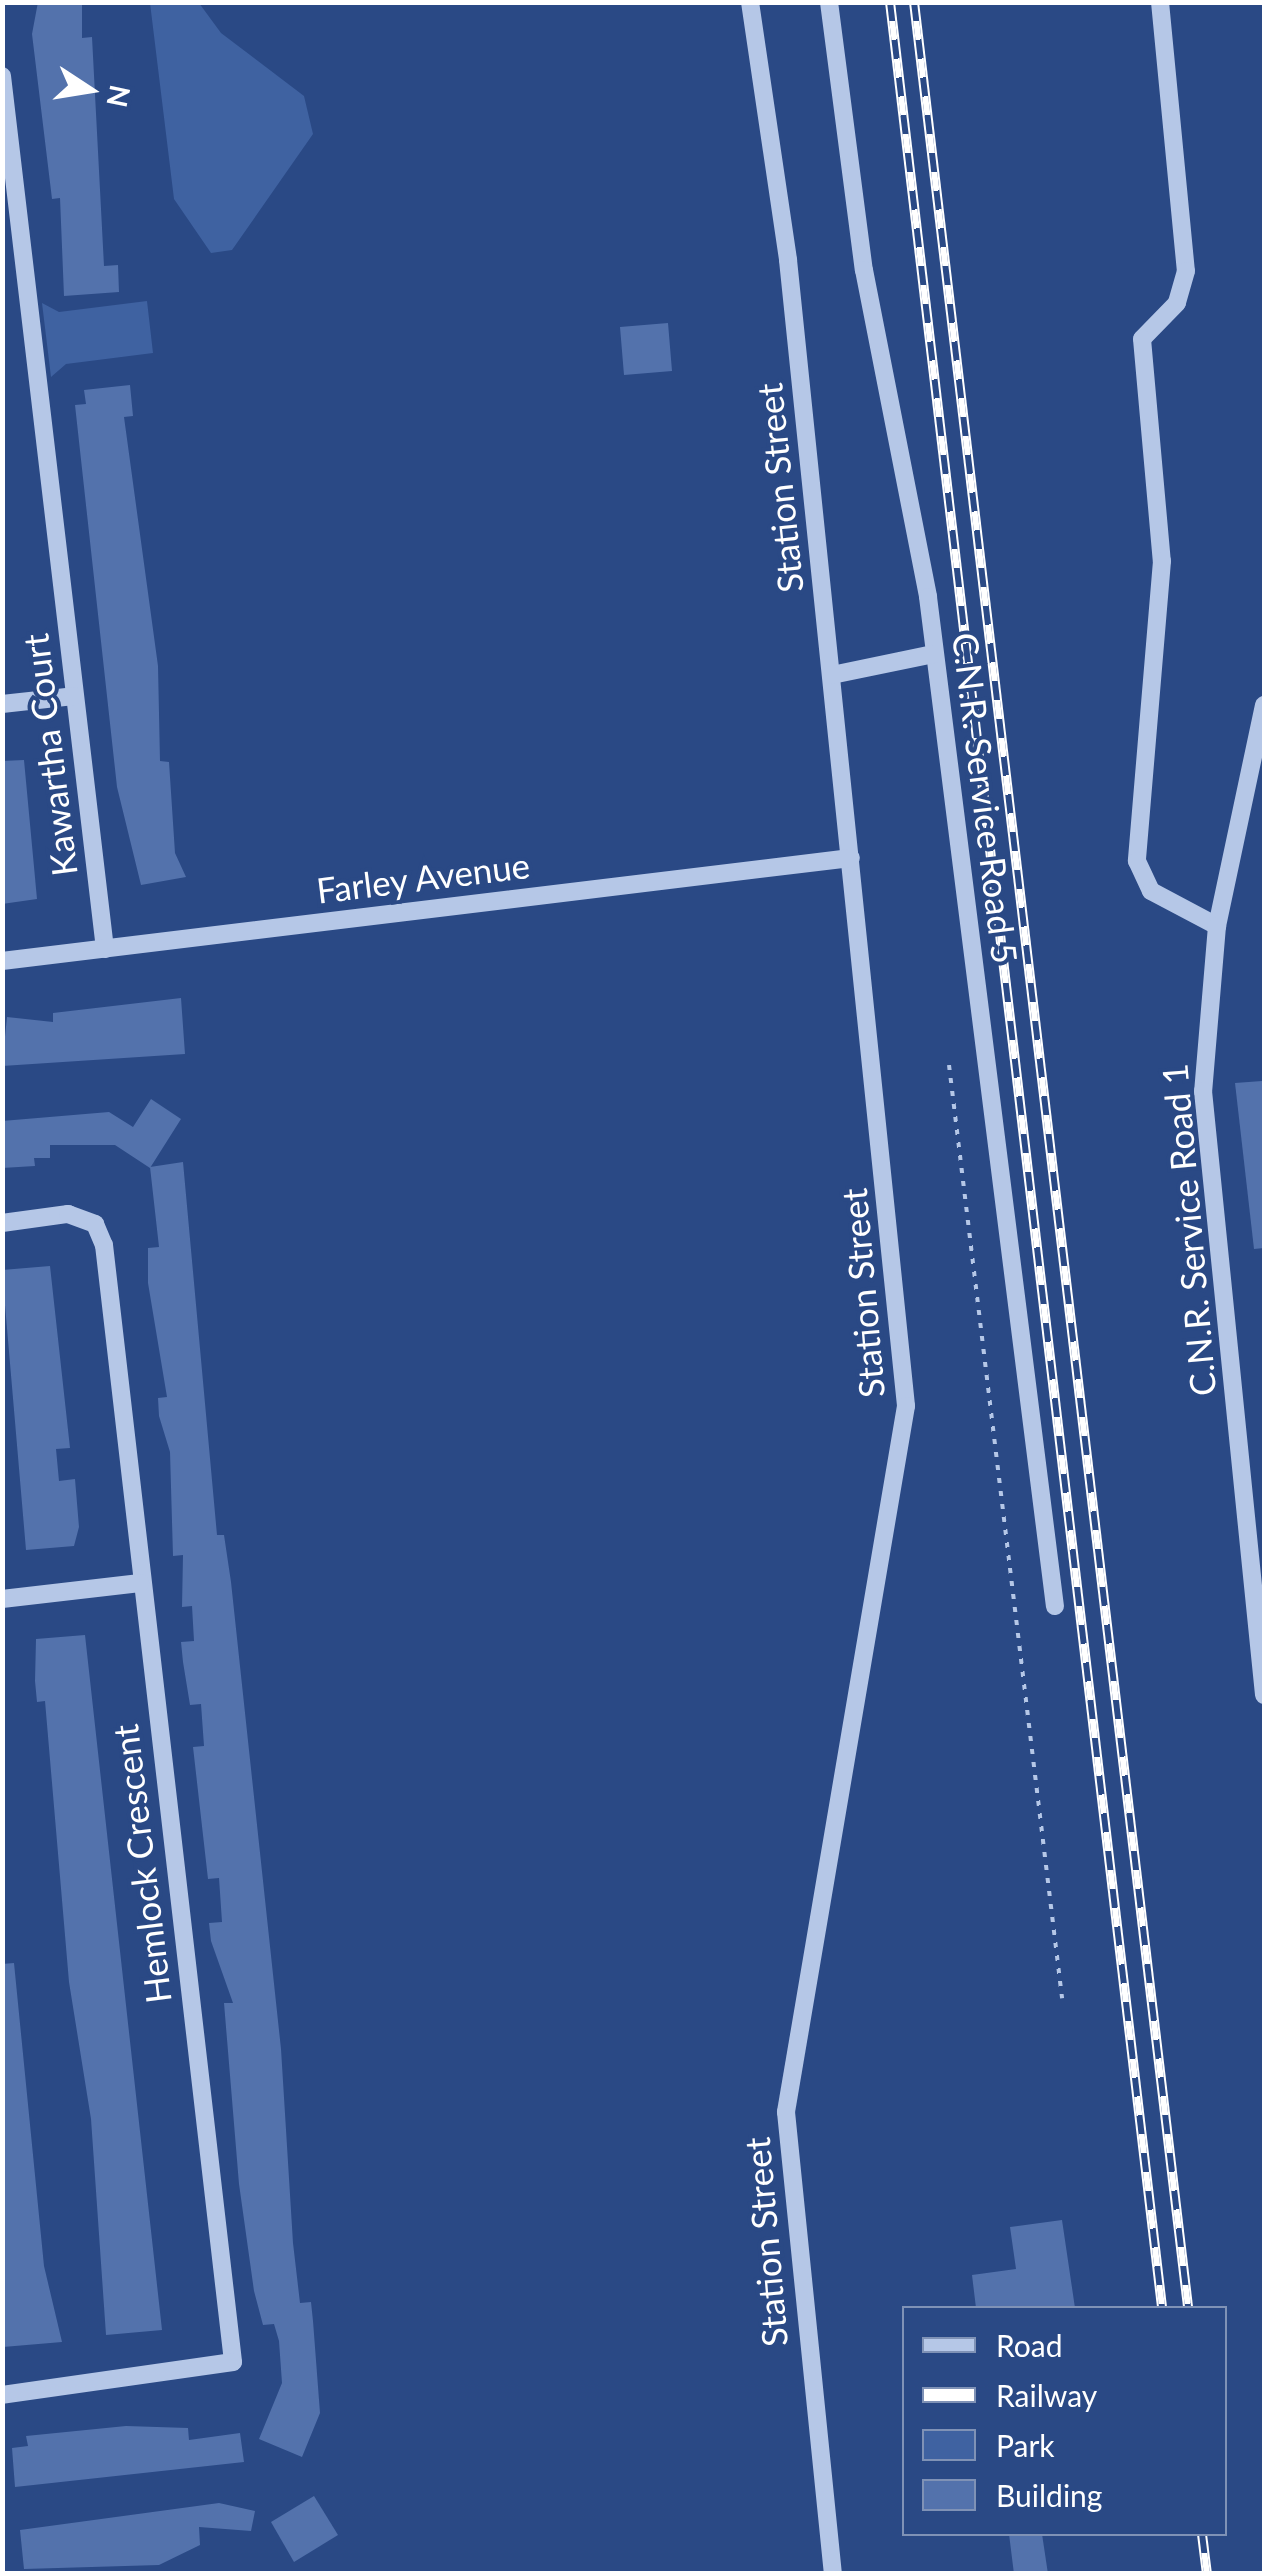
<!DOCTYPE html>
<style>
body{margin:0}
#map{position:relative;width:1267px;height:2576px;overflow:hidden;background:#2a4985;font-family:Lato,sans-serif}
div>[style]{position:absolute}
[style*='--x']{left:calc(var(--x)*1px);top:calc(var(--y)*1px);width:calc(var(--w)*1px);rotate:calc(var(--a)*1deg)}
.green>*{inset:0;background:#3f62a1}
.building>*{inset:0;background:#5372ac}
.path>*{height:4px;margin-top:-2px;transform-origin:0;background:repeating-linear-gradient(90deg,#b5c7e7 0 5px,transparent 0 13px)}
.minor>*{height:18px;margin:-9px;padding:0 9px;transform-origin:9px;border-radius:9px;background:#b5c7e7}
.rail>*{height:10px;margin-top:-5px;transform-origin:0;background:repeating-linear-gradient(90deg,#2a4985 0 19px,#fff 0 38px);box-sizing:border-box;border-block:2px solid #fff}
span{translate:-50% -50%;white-space:nowrap;text-align:center;line-height:1.15;-webkit-text-stroke:8px #2a4985;paint-order:stroke}
.street-label{font-size:35px;color:#fff}
.frame{position:absolute;inset:0;border:5px solid #fff;pointer-events:none}
.legend{position:absolute;left:902px;top:2306px;width:325px;height:230px;box-sizing:border-box;background:#2a4985;border:2px solid #7f92b6;margin:0;padding:12px 18px;list-style:none;font-size:30px;color:#fff}
.legend li{display:flex;align-items:center;gap:20px;height:50px}
.legend b{width:50px;border:2px solid #7f92b6}
.north{position:absolute;left:40px;top:40px;width:100px;height:100px;-webkit-text-stroke:8px #2a4985;paint-order:stroke;rotate:102deg;font-size:28px;font-weight:700;line-height:40px;text-align:center;color:#fff}
.north::after{content:'';display:block;margin:auto;width:35px;height:45px;background:#fff;clip-path:polygon(50% 0,100% 100%,50% 72%,0 100%)}
</style>
<div id="map">
<div class="green">
<i style="clip-path:polygon(150px 3px,199px 3px,221px 33px,304px 96px,313px 134px,232px 250px,211px 253px,174px 199px)"></i>
<i style="clip-path:polygon(147px 301px,153px 353px,66px 364px,51px 377px,42px 303px,59px 312px)"></i>
</div>
<div class="building">
<i style="clip-path:polygon(38px 2px,82px 2px,82px 38px,92px 37px,104px 266px,118px 265px,119px 292px,64px 296px,60px 198px,52px 199px,32px 34px)"></i>
<i style="clip-path:polygon(668px 323px,672px 371px,624px 375px,620px 327px)"></i>
<i style="clip-path:polygon(130px 385px,133px 416px,124px 417px,158px 666px,160px 761px,169px 762px,175px 853px,186px 877px,141px 885px,117px 787px,75px 405px,86px 404px,84px 390px)"></i>
<i style="clip-path:polygon(24px 760px,37px 899px,2px 904px,2px 761px)"></i>
<i style="clip-path:polygon(181px 998px,185px 1054px,2px 1066px,7px 1017px,53px 1022px,53px 1013px)"></i>
<i style="clip-path:polygon(1262px 1081px,1264px 1248px,1254px 1249px,1235px 1083px)"></i>
<i style="clip-path:polygon(151px 1099px,181px 1119px,150px 1168px,115px 1145px,50px 1145px,50px 1158px,34px 1158px,35px 1166px,2px 1168px,2px 1121px,109px 1112px,133px 1127px)"></i>
<i style="clip-path:polygon(183px 1162px,217px 1535px,224px 1535px,231px 1582px,281px 2049px,293px 2243px,300px 2303px,311px 2302px,313px 2321px,320px 2413px,302px 2457px,259px 2439px,282px 2383px,279px 2341px,274px 2324px,263px 2325px,254px 2291px,239px 2184px,224px 2003px,233px 2003px,211px 1941px,209px 1923px,222px 1922px,219px 1878px,208px 1879px,193px 1747px,204px 1746px,201px 1704px,190px 1705px,183px 1662px,181px 1642px,194px 1641px,192px 1606px,182px 1607px,183px 1555px,173px 1556px,170px 1452px,159px 1416px,158px 1398px,167px 1397px,148px 1283px,148px 1248px,159px 1247px,150px 1167px)"></i>
<i style="clip-path:polygon(50px 1266px,70px 1448px,56px 1449px,59px 1481px,75px 1479px,79px 1527px,74px 1546px,26px 1550px,2px 1270px)"></i>
<i style="clip-path:polygon(85px 1635px,162px 2330px,106px 2335px,91px 2119px,69px 1982px,45px 1701px,37px 1702px,35px 1681px,36px 1639px)"></i>
<i style="clip-path:polygon(14px 1963px,44px 2266px,62px 2342px,3px 2347px,2px 1964px)"></i>
<i style="clip-path:polygon(1062px 2220px,1075px 2308px,976px 2308px,972px 2275px,1016px 2269px,1010px 2227px)"></i>
<i style="clip-path:polygon(126px 2426px,188px 2428px,189px 2440px,240px 2433px,244px 2462px,15px 2487px,12px 2448px,28px 2446px,26px 2436px)"></i>
<i style="clip-path:polygon(314px 2496px,338px 2535px,294px 2562px,271px 2522px)"></i>
<i style="clip-path:polygon(219px 2503px,255px 2511px,251px 2531px,199px 2527px,200px 2545px,159px 2565px,24px 2569px,20px 2530px)"></i>
<i style="clip-path:polygon(1009px 2534px,1042px 2534px,1048px 2574px,1014px 2574px)"></i>
</div>
<div class="path">
<i style="--x:949;--y:1065;--w:940;--a:83.09"></i>
</div>
<div class="minor">
<i style="--x:750;--y:2;--w:261;--a:81.6"></i>
<i style="--x:788;--y:260;--w:1152;--a:84.12"></i>
<i style="--x:906;--y:1406;--w:716;--a:99.65"></i>
<i style="--x:786;--y:2112;--w:464;--a:84.2"></i>
<i style="--x:829;--y:2;--w:270;--a:82.6"></i>
<i style="--x:864;--y:270;--w:333;--a:78.9"></i>
<i style="--x:928;--y:597;--w:1017;--a:82.83"></i>
<i style="--x:1160;--y:2;--w:270;--a:84.5"></i>
<i style="--x:1186;--y:271;--w:33;--a:106"></i>
<i style="--x:1177;--y:303;--w:50;--a:134.2"></i>
<i style="--x:1142;--y:339;--w:223;--a:84.9"></i>
<i style="--x:1162;--y:561;--w:301;--a:94.8"></i>
<i style="--x:1137;--y:861;--w:33;--a:65"></i>
<i style="--x:1151;--y:891;--w:75;--a:27.9"></i>
<i style="--x:2;--y:76;--w:879;--a:83.27"></i>
<i style="--x:832;--y:675;--w:103;--a:-11.7"></i>
<i style="--x:2;--y:704;--w:72;--a:-6.3"></i>
<i style="--x:1264;--y:705;--w:226;--a:102"></i>
<i style="--x:1217;--y:926;--w:166;--a:94.8"></i>
<i style="--x:1203;--y:1091;--w:607;--a:84.23"></i>
<i style="--x:2;--y:961;--w:855;--a:-6.92"></i>
<i style="--x:2;--y:1223;--w:67;--a:-7.8"></i>
<i style="--x:68;--y:1214;--w:29;--a:20"></i>
<i style="--x:95;--y:1224;--w:23;--a:67"></i>
<i style="--x:104;--y:1245;--w:1124;--a:83.41"></i>
<i style="--x:233;--y:2362;--w:233;--a:171.9"></i>
<i style="--x:2;--y:1599;--w:139;--a:-6.6"></i>
</div>
<div class="rail">
<i style="--x:890;--y:2;--w:2322;--a:83.27"></i>
<i style="--x:914;--y:2;--w:2322;--a:83.22"></i>
<i style="--x:1202;--y:2534;--w:40;--a:82.9"></i>
</div>
<div class="street-label">
<span style="left:779px;top:488px;rotate:-96deg">Station Street</span>
<span style="left:49px;top:755px;rotate:-97deg">Kawartha Court</span>
<span style="left:986px;top:798px;rotate:83deg">C.N.R. Service Road 5</span>
<span style="left:423px;top:877px;rotate:-7deg">Farley Avenue</span>
<span style="left:1188px;top:1230px;rotate:-95deg">C.N.R. Service Road 1</span>
<span style="left:862px;top:1293px;rotate:-95deg">Station Street</span>
<span style="left:141px;top:1864px;rotate:-97deg">Hemlock Crescent</span>
<span style="left:765px;top:2242px;rotate:-95deg">Station Street</span>
</div>
<div class="frame"></div>
<ul class="legend">
<li><b style="height:12px;background:#b5c7e7"></b>Road</li>
<li><b style="height:12px;background:#fff"></b>Railway</li>
<li><b style="height:28px;background:#3f62a1"></b>Park</li>
<li><b style="height:28px;background:#5372ac"></b>Building</li>
</ul>
<div class="north">N</div>
</div>
